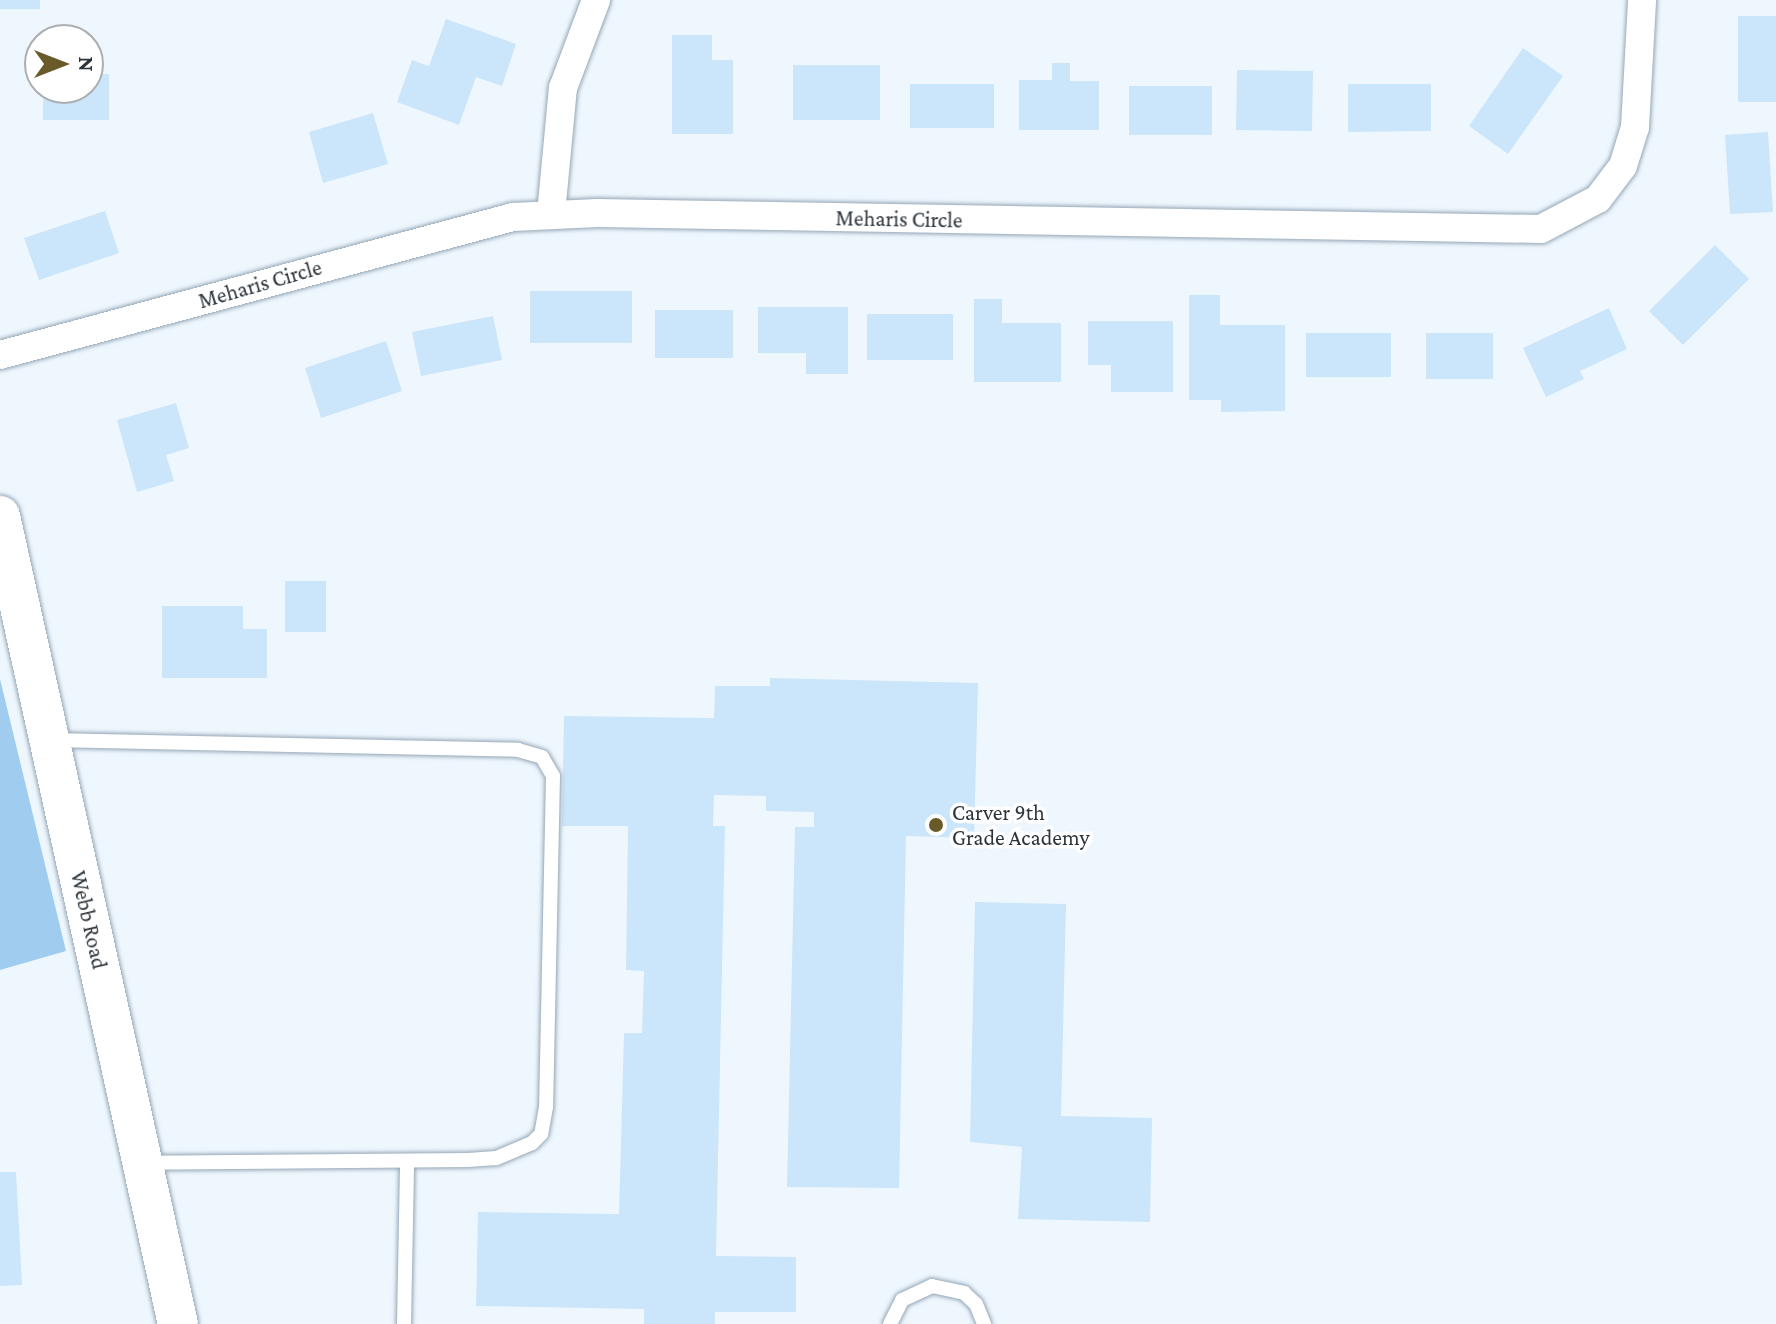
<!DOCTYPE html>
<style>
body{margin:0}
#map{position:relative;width:1776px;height:1324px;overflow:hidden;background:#eff7fe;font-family:"Crimson Pro",serif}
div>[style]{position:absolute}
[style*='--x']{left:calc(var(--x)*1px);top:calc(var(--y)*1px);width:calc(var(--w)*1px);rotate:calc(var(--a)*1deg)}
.forest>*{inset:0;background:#a0ccf0}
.building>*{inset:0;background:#cbe5fb}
.roads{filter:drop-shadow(0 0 2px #94a7b6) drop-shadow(0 0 2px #94a7b6)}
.lane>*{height:14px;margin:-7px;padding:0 7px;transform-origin:7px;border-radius:7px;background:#fff}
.street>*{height:28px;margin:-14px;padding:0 14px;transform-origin:14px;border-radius:14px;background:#fff}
.secondary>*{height:40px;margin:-20px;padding:0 20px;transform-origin:20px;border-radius:20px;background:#fff}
.dots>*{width:22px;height:22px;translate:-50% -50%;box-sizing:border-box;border:4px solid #fff;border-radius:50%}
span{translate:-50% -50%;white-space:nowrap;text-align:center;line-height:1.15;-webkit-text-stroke:7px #fff;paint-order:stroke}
.street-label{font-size:22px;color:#2c343b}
.poi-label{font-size:22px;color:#2c343b}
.left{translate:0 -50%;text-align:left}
.north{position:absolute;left:24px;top:24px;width:80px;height:80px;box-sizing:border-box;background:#fff;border:2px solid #abaeb1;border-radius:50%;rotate:90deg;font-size:22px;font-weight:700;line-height:32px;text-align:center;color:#2c343b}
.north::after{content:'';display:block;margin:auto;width:28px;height:36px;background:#695a28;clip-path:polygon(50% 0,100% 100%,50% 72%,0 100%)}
</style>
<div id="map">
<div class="forest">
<i style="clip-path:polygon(0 679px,66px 951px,0 970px)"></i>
</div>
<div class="building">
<i style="clip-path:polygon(0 0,40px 0,40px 9px,0 9px)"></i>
<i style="clip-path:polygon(1738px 16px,1776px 16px,1776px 102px,1738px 102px)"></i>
<i style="clip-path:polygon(446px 19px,516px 44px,502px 86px,476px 77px,459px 125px,397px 102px,412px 60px,429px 66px)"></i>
<i style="clip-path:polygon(672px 35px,712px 35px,712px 60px,733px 60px,733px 134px,672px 134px)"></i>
<i style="clip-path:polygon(1523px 48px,1563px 76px,1508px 154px,1469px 126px)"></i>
<i style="clip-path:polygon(1052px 63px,1070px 63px,1070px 81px,1099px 81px,1099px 130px,1019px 130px,1019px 80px,1052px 80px)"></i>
<i style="clip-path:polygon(793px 65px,880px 65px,880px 120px,793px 120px)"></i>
<i style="clip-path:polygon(1237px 70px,1313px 71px,1312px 131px,1236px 130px)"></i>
<i style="clip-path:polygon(88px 74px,109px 74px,109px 120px,43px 120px,43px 88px,88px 88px)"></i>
<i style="clip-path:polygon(910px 84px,994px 84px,994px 128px,910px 128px)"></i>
<i style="clip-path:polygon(1348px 84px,1431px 84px,1431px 131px,1348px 132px)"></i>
<i style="clip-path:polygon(1129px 86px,1212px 86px,1212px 135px,1129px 135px)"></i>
<i style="clip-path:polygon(373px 113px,388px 164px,323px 183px,309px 132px)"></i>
<i style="clip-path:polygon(1768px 132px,1773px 212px,1730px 214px,1725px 135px)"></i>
<i style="clip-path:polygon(105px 211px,119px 253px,39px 280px,24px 238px)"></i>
<i style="clip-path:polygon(1715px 245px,1749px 279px,1683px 345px,1649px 311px)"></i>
<i style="clip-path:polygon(530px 291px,632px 291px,632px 343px,530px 343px)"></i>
<i style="clip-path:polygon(1189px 295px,1220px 295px,1220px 325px,1285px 325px,1285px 411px,1221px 412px,1221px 400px,1189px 400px)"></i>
<i style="clip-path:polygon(974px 299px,1002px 299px,1002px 323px,1061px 323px,1061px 382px,974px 382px)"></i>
<i style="clip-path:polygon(758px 307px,848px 307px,848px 374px,806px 374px,806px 353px,758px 353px)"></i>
<i style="clip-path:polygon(1609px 308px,1627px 349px,1580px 371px,1584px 379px,1546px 397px,1523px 348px)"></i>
<i style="clip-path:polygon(655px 310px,733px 310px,733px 358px,655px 358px)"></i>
<i style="clip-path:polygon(867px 314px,953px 314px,953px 360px,867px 360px)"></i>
<i style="clip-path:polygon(493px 316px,502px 360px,421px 376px,412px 332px)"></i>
<i style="clip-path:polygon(1088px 321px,1173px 321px,1173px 392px,1111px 392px,1111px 365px,1088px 365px)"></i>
<i style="clip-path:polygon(1306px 333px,1391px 333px,1391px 377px,1306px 377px)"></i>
<i style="clip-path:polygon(1426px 333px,1493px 333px,1493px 379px,1426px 379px)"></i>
<i style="clip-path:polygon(386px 341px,402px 391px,321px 418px,305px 368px)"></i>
<i style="clip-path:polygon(176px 403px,189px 448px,166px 455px,174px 481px,137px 492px,117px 420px)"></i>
<i style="clip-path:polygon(285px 581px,326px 581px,326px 632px,285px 632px)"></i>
<i style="clip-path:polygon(162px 606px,243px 606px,243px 629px,267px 629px,267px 678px,162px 678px)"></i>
<i style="clip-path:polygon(770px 678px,978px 683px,974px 838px,906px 836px,899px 1188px,787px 1187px,795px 827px,814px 827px,814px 812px,766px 811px,766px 796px,714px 795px,713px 826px,725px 826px,716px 1256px,796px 1257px,796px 1312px,715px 1312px,715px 1324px,644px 1324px,644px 1309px,476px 1306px,478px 1212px,619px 1214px,624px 1033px,642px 1033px,644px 971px,626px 970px,628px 826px,562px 826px,564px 716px,714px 718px,715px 686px,770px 686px)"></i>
<i style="clip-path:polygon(975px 902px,1066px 904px,1061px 1116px,1152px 1118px,1150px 1222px,1018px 1219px,1022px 1147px,970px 1142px)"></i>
<i style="clip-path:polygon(0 1172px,16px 1172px,22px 1285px,0 1286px)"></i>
</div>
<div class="roads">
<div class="lane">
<i style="--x:51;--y:740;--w:467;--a:1.2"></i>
<i style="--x:518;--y:750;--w:25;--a:16"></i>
<i style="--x:542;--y:757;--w:22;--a:60"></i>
<i style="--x:553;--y:776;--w:331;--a:91.2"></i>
<i style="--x:546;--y:1107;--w:27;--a:100"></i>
<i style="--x:541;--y:1134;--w:13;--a:135"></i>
<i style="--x:532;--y:1143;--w:39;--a:157"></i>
<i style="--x:496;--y:1158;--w:28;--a:176"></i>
<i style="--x:468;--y:1160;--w:321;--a:179.5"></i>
<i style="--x:404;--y:1324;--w:162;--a:-88.9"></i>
<i style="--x:890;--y:1324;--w:27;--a:-63"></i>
<i style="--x:902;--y:1300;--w:33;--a:-25"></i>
<i style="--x:932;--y:1286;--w:33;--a:12"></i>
<i style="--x:964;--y:1293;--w:16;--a:43"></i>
<i style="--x:976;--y:1304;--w:22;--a:68"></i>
</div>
<div class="street">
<i style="--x:551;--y:214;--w:127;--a:-84.6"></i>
<i style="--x:563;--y:88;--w:94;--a:-69.4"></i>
<i style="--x:0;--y:355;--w:531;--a:-15.06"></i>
<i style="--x:513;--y:217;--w:84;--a:-2.7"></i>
<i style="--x:597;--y:213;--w:944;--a:0.97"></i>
<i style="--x:1541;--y:229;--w:64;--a:-27.8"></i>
<i style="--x:1598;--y:199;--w:41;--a:-52.9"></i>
<i style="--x:1623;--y:166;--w:41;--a:-72.9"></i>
<i style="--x:1635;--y:127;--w:127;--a:-86.8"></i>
</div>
<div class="secondary">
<i style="--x:0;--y:516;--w:827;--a:77.58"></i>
</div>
</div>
<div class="dots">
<i style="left:936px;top:825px;background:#695a28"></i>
</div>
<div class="street-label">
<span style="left:899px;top:219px;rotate:1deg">Meharis Circle</span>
<span style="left:260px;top:284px;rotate:-16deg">Meharis Circle</span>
<span style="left:89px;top:920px;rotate:77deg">Webb Road</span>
</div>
<div class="poi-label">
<span class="left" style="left:952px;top:825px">Carver 9th<br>Grade Academy</span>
</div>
<div class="north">N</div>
</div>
